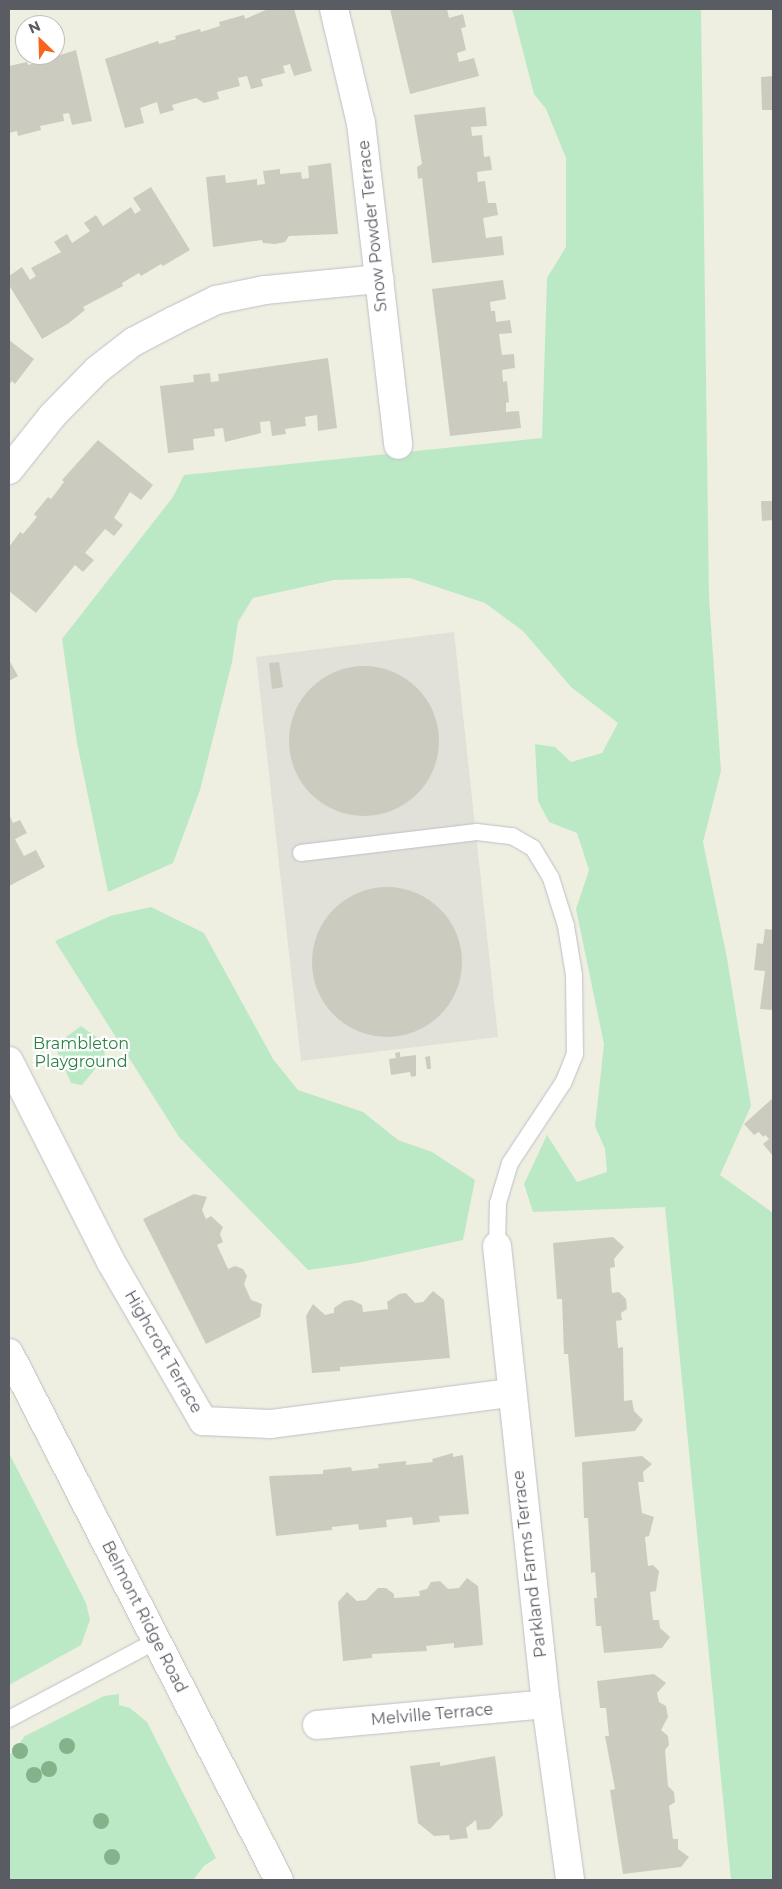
<!DOCTYPE html>
<style>
body{margin:0}
#map{position:relative;width:782px;height:1889px;overflow:hidden;background:#eeefe1;font-family:Montserrat,sans-serif}
div>[style]{position:absolute}
[style*='--x']{left:calc(var(--x)*1px);top:calc(var(--y)*1px);width:calc(var(--w)*1px);rotate:calc(var(--a)*1deg)}
.industrial>*{inset:0;background:#e2e1d9}
.green>*{inset:0;background:#bbe9c6}
.building>*{inset:0;background:#cccbc0}
.round{border-radius:50%}
.roads{filter:drop-shadow(0 0 1px #bebfc6) drop-shadow(0 0 1px #bebfc6)}
.lane>*{height:16px;margin:-8px;padding:0 8px;transform-origin:8px;border-radius:8px;background:#fff}
.street>*{height:28px;margin:-14px;padding:0 14px;transform-origin:14px;border-radius:14px;background:#fff}
.secondary>*{height:28px;margin:-14px;padding:0 14px;transform-origin:14px;border-radius:14px;background:#fff}
.trees>*{width:16px;height:16px;margin:-8px;border-radius:50%;background:#83b38b}
span{translate:-50% -50%;white-space:nowrap;text-align:center;line-height:1.15;-webkit-text-stroke:4.5px #fff;paint-order:stroke}
.street-label{font-size:16px;color:#5a5c64}
.park-label{font-size:16px;color:#2b8244}
.frame{position:absolute;inset:0;border:10px solid #5a5c64;pointer-events:none}
.north{position:absolute;left:15px;top:15px;width:50px;height:50px;box-sizing:border-box;background:#fff;border:1px solid #bdbec1;border-radius:50%;rotate:336deg;font-size:14px;font-weight:700;line-height:20px;text-align:center;color:#5a5c64}
.north::after{content:'';display:block;margin:auto;width:18px;height:22px;background:#fa631c;clip-path:polygon(50% 0,100% 100%,50% 72%,0 100%)}
</style>
<div id="map">
<div class="industrial">
<i style="clip-path:polygon(454px 632px,498px 1037px,301px 1061px,256px 657px)"></i>
</div>
<div class="green">
<i style="clip-path:polygon(512px 9px,701px 9px,709px 597px,721px 771px,703px 842px,727px 958px,751px 1106px,720px 1175px,773px 1213px,773px 1880px,731px 1880px,665px 1207px,533px 1212px,524px 1184px,547px 1135px,577px 1182px,607px 1172px,605px 1149px,595px 1126px,604px 1044px,576px 909px,589px 870px,577px 833px,549px 822px,538px 801px,535px 744px,555px 747px,571px 762px,602px 753px,618px 723px,571px 687px,523px 631px,485px 603px,410px 578px,334px 580px,253px 598px,238px 622px,232px 662px,200px 790px,173px 863px,108px 892px,77px 743px,62px 639px,173px 497px,184px 475px,542px 438px,547px 278px,566px 247px,566px 158px,546px 109px,534px 94px)"></i>
<i style="clip-path:polygon(151px 907px,204px 933px,273px 1059px,298px 1090px,363px 1112px,398px 1140px,432px 1152px,475px 1180px,463px 1240px,357px 1263px,308px 1270px,179px 1137px,55px 941px,110px 916px)"></i>
<i style="clip-path:polygon(81px 1026px,103px 1042px,105px 1057px,82px 1085px,71px 1083px,57px 1052px,59px 1042px)"></i>
<i style="clip-path:polygon(9px 1453px,86px 1603px,90px 1620px,81px 1645px,9px 1685px)"></i>
<i style="clip-path:polygon(119px 1694px,119px 1705px,130px 1708px,147px 1722px,216px 1858px,204px 1866px,193px 1880px,9px 1880px,9px 1756px,25px 1736px,104px 1696px)"></i>
</div>
<div class="building">
<i style="clip-path:polygon(268px 9px,294px 9px,312px 71px,294px 76px,290px 64px,283px 66px,285px 73px,261px 79px,263px 86px,251px 89px,247px 76px,238px 78px,240px 86px,217px 92px,219px 99px,204px 103px,196px 98px,172px 105px,174px 110px,160px 114px,157px 102px,140px 108px,144px 123px,125px 128px,105px 59px,158px 41px,159px 44px,176px 39px,175px 36px,200px 29px,201px 32px,220px 26px,219px 22px,244px 15px,245px 19px)"></i>
<i style="clip-path:polygon(390px 9px,447px 9px,449px 18px,463px 14px,466px 27px,461px 28px,466px 50px,457px 53px,459px 62px,474px 58px,479px 76px,410px 94px)"></i>
<i style="clip-path:polygon(76px 50px,92px 121px,72px 125px,69px 113px,63px 114px,64px 121px,40px 126px,41px 130px,18px 136px,17px 131px,9px 133px,9px 66px,27px 62px,28px 65px)"></i>
<i style="clip-path:polygon(773px 76px,773px 110px,762px 110px,761px 77px)"></i>
<i style="clip-path:polygon(485px 107px,487px 126px,471px 127px,472px 136px,482px 135px,484px 157px,490px 156px,492px 170px,477px 172px,478px 182px,485px 181px,488px 203px,496px 203px,498px 215px,483px 218px,486px 238px,502px 236px,504px 255px,432px 263px,422px 178px,418px 179px,417px 167px,422px 164px,414px 115px)"></i>
<i style="clip-path:polygon(331px 163px,338px 234px,289px 236px,285px 242px,275px 244px,263px 243px,262px 240px,213px 247px,206px 177px,225px 175px,226px 183px,257px 179px,257px 185px,265px 184px,263px 171px,280px 169px,280px 174px,301px 172px,302px 179px,309px 178px,308px 166px)"></i>
<i style="clip-path:polygon(151px 187px,190px 250px,163px 266px,161px 264px,141px 276px,139px 273px,122px 283px,123px 286px,83px 307px,85px 310px,69px 323px,42px 339px,9px 285px,9px 276px,22px 267px,30px 280px,36px 276px,31px 268px,61px 252px,54px 242px,67px 234px,72px 243px,90px 231px,84px 223px,96px 215px,103px 226px,131px 207px,135px 214px,141px 210px,133px 198px)"></i>
<i style="clip-path:polygon(503px 280px,506px 299px,490px 302px,491px 311px,495px 311px,496px 322px,510px 320px,512px 333px,499px 334px,502px 355px,514px 354px,515px 368px,502px 370px,503px 382px,507px 381px,509px 402px,506px 403px,506px 412px,519px 411px,521px 428px,450px 436px,432px 289px)"></i>
<i style="clip-path:polygon(9px 340px,34px 359px,15px 384px,12px 381px,9px 385px)"></i>
<i style="clip-path:polygon(328px 358px,337px 428px,318px 431px,317px 415px,305px 417px,306px 426px,285px 429px,286px 434px,272px 436px,270px 421px,260px 422px,261px 433px,225px 442px,223px 428px,214px 429px,215px 436px,193px 439px,194px 450px,168px 453px,160px 386px,194px 382px,193px 375px,210px 373px,211px 382px,219px 381px,218px 374px)"></i>
<i style="clip-path:polygon(98px 440px,153px 485px,141px 500px,130px 492px,114px 518px,123px 525px,114px 536px,105px 529px,85px 553px,94px 560px,83px 572px,75px 565px,36px 613px,9px 591px,9px 547px,20px 532px,23px 534px,37px 517px,34px 514px,48px 497px,51px 499px,64px 482px,62px 480px)"></i>
<i style="clip-path:polygon(761px 501px,773px 501px,773px 520px,762px 521px)"></i>
<i style="clip-path:polygon(9px 660px,18px 676px,9px 681px)"></i>
<i style="clip-path:polygon(279px 662px,283px 687px,272px 689px,269px 663px)"></i>
<i class="round" style="left:289px;top:666px;width:150px;height:150px"></i>
<i style="clip-path:polygon(9px 814px,13px 823px,20px 820px,27px 833px,15px 839px,24px 856px,36px 850px,45px 867px,9px 886px)"></i>
<i class="round" style="left:312px;top:887px;width:150px;height:150px"></i>
<i style="clip-path:polygon(765px 929px,773px 930px,773px 1010px,760px 1009px,765px 971px,754px 970px,757px 943px,763px 944px)"></i>
<i style="clip-path:polygon(400px 1052px,400px 1057px,416px 1055px,416px 1076px,411px 1077px,410px 1072px,391px 1075px,389px 1059px,396px 1058px,395px 1053px)"></i>
<i style="clip-path:polygon(430px 1056px,431px 1069px,427px 1069px,425px 1057px)"></i>
<i style="clip-path:polygon(773px 1098px,773px 1156px,763px 1144px,769px 1139px,765px 1135px,763px 1137px,759px 1132px,754px 1135px,744px 1124px)"></i>
<i style="clip-path:polygon(194px 1194px,207px 1197px,202px 1210px,206px 1219px,211px 1216px,223px 1227px,220px 1234px,223px 1242px,217px 1245px,228px 1269px,235px 1266px,243px 1269px,247px 1276px,244px 1284px,251px 1300px,262px 1304px,260px 1317px,206px 1344px,143px 1219px)"></i>
<i style="clip-path:polygon(613px 1237px,624px 1247px,614px 1259px,615px 1267px,610px 1268px,612px 1293px,619px 1292px,626px 1299px,627px 1309px,621px 1313px,622px 1320px,616px 1321px,618px 1348px,623px 1347px,624px 1401px,632px 1400px,634px 1411px,643px 1420px,635px 1431px,575px 1437px,568px 1354px,564px 1354px,562px 1299px,557px 1299px,553px 1243px)"></i>
<i style="clip-path:polygon(433px 1291px,444px 1300px,450px 1358px,340px 1367px,340px 1371px,312px 1373px,306px 1316px,313px 1304px,325px 1315px,334px 1313px,334px 1308px,344px 1301px,352px 1300px,362px 1305px,363px 1312px,388px 1309px,387px 1302px,399px 1294px,406px 1293px,415px 1303px,423px 1302px)"></i>
<i style="clip-path:polygon(453px 1453px,453px 1457px,463px 1455px,469px 1514px,439px 1516px,440px 1522px,413px 1525px,412px 1517px,386px 1520px,387px 1527px,359px 1530px,358px 1524px,332px 1527px,332px 1530px,276px 1536px,269px 1476px,323px 1474px,323px 1470px,351px 1467px,352px 1471px,379px 1468px,378px 1464px,406px 1461px,406px 1465px,433px 1462px,432px 1459px)"></i>
<i style="clip-path:polygon(642px 1456px,652px 1464px,643px 1472px,644px 1482px,638px 1482px,642px 1513px,654px 1517px,649px 1536px,645px 1537px,648px 1566px,653px 1565px,659px 1571px,656px 1591px,650px 1592px,653px 1620px,659px 1620px,660px 1628px,670px 1637px,662px 1648px,604px 1653px,601px 1626px,596px 1626px,594px 1598px,597px 1598px,595px 1572px,591px 1573px,588px 1518px,584px 1518px,582px 1462px)"></i>
<i style="clip-path:polygon(467px 1578px,478px 1586px,483px 1645px,454px 1648px,454px 1643px,426px 1646px,427px 1651px,372px 1654px,372px 1658px,343px 1661px,338px 1602px,347px 1592px,357px 1601px,366px 1600px,378px 1588px,386px 1588px,394px 1594px,394px 1598px,420px 1596px,419px 1591px,427px 1589px,431px 1582px,440px 1581px,448px 1589px,459px 1588px)"></i>
<i style="clip-path:polygon(654px 1674px,666px 1683px,657px 1693px,659px 1702px,666px 1706px,668px 1717px,661px 1730px,668px 1736px,669px 1745px,665px 1750px,668px 1786px,674px 1792px,675px 1802px,669px 1806px,673px 1839px,678px 1839px,678px 1849px,689px 1857px,681px 1867px,623px 1874px,610px 1790px,615px 1789px,605px 1736px,609px 1736px,606px 1708px,600px 1708px,597px 1681px)"></i>
<i style="clip-path:polygon(495px 1756px,503px 1815px,490px 1829px,477px 1830px,476px 1820px,466px 1828px,468px 1838px,450px 1840px,449px 1835px,434px 1836px,418px 1823px,410px 1766px,440px 1762px,440px 1766px)"></i>
</div>
<div class="roads">
<div class="lane">
<i style="--x:301;--y:853;--w:177;--a:-6.8"></i>
<i style="--x:477;--y:832;--w:35;--a:7"></i>
<i style="--x:512;--y:836;--w:24;--a:30"></i>
<i style="--x:533;--y:848;--w:35;--a:59"></i>
<i style="--x:551;--y:878;--w:50;--a:72.6"></i>
<i style="--x:566;--y:926;--w:50;--a:80.7"></i>
<i style="--x:574;--y:975;--w:79;--a:89.3"></i>
<i style="--x:575;--y:1054;--w:31;--a:112"></i>
<i style="--x:563;--y:1083;--w:96;--a:123.5"></i>
<i style="--x:510;--y:1163;--w:42;--a:106.7"></i>
<i style="--x:498;--y:1203;--w:43;--a:91.3"></i>
<i style="--x:9;--y:1719;--w:166;--a:-28"></i>
</div>
<div class="street">
<i style="--x:334;--y:9;--w:117;--a:76.7"></i>
<i style="--x:361;--y:123;--w:324;--a:83.4"></i>
<i style="--x:9;--y:470;--w:70;--a:-51.3"></i>
<i style="--x:53;--y:415;--w:63;--a:-45.6"></i>
<i style="--x:97;--y:370;--w:46;--a:-37.9"></i>
<i style="--x:133;--y:342;--w:47;--a:-27.6"></i>
<i style="--x:175;--y:320;--w:46;--a:-26"></i>
<i style="--x:216;--y:300;--w:50;--a:-11.5"></i>
<i style="--x:265;--y:290;--w:115;--a:-5.5"></i>
<i style="--x:9;--y:1061;--w:225;--a:63.1"></i>
<i style="--x:111;--y:1262;--w:184;--a:59.9"></i>
<i style="--x:203;--y:1421;--w:67;--a:2.6"></i>
<i style="--x:270;--y:1424;--w:242;--a:-7.4"></i>
<i style="--x:497;--y:1246;--w:461;--a:83.9"></i>
<i style="--x:546;--y:1704;--w:178;--a:82.2"></i>
<i style="--x:317;--y:1725;--w:230;--a:-5.2"></i>
</div>
<div class="secondary">
<i style="--x:9;--y:1353;--w:592;--a:62.87"></i>
</div>
</div>
<div class="trees">
<i style="left:67px;top:1746px"></i>
<i style="left:20px;top:1751px"></i>
<i style="left:49px;top:1769px"></i>
<i style="left:34px;top:1775px"></i>
<i style="left:101px;top:1821px"></i>
<i style="left:112px;top:1857px"></i>
</div>
<div class="street-label">
<span style="left:373px;top:226px;rotate:-96deg">Snow Powder Terrace</span>
<span style="left:163px;top:1352px;rotate:60deg">Highcroft Terrace</span>
<span style="left:530px;top:1564px;rotate:-97deg">Parkland Farms Terrace</span>
<span style="left:144px;top:1617px;rotate:63deg">Belmont Ridge Road</span>
<span style="left:432px;top:1715px;rotate:-5deg">Melville Terrace</span>
</div>
<div class="park-label">
<span style="left:81px;top:1053px">Brambleton<br>Playground</span>
</div>
<div class="frame"></div>
<div class="north">N</div>
</div>
